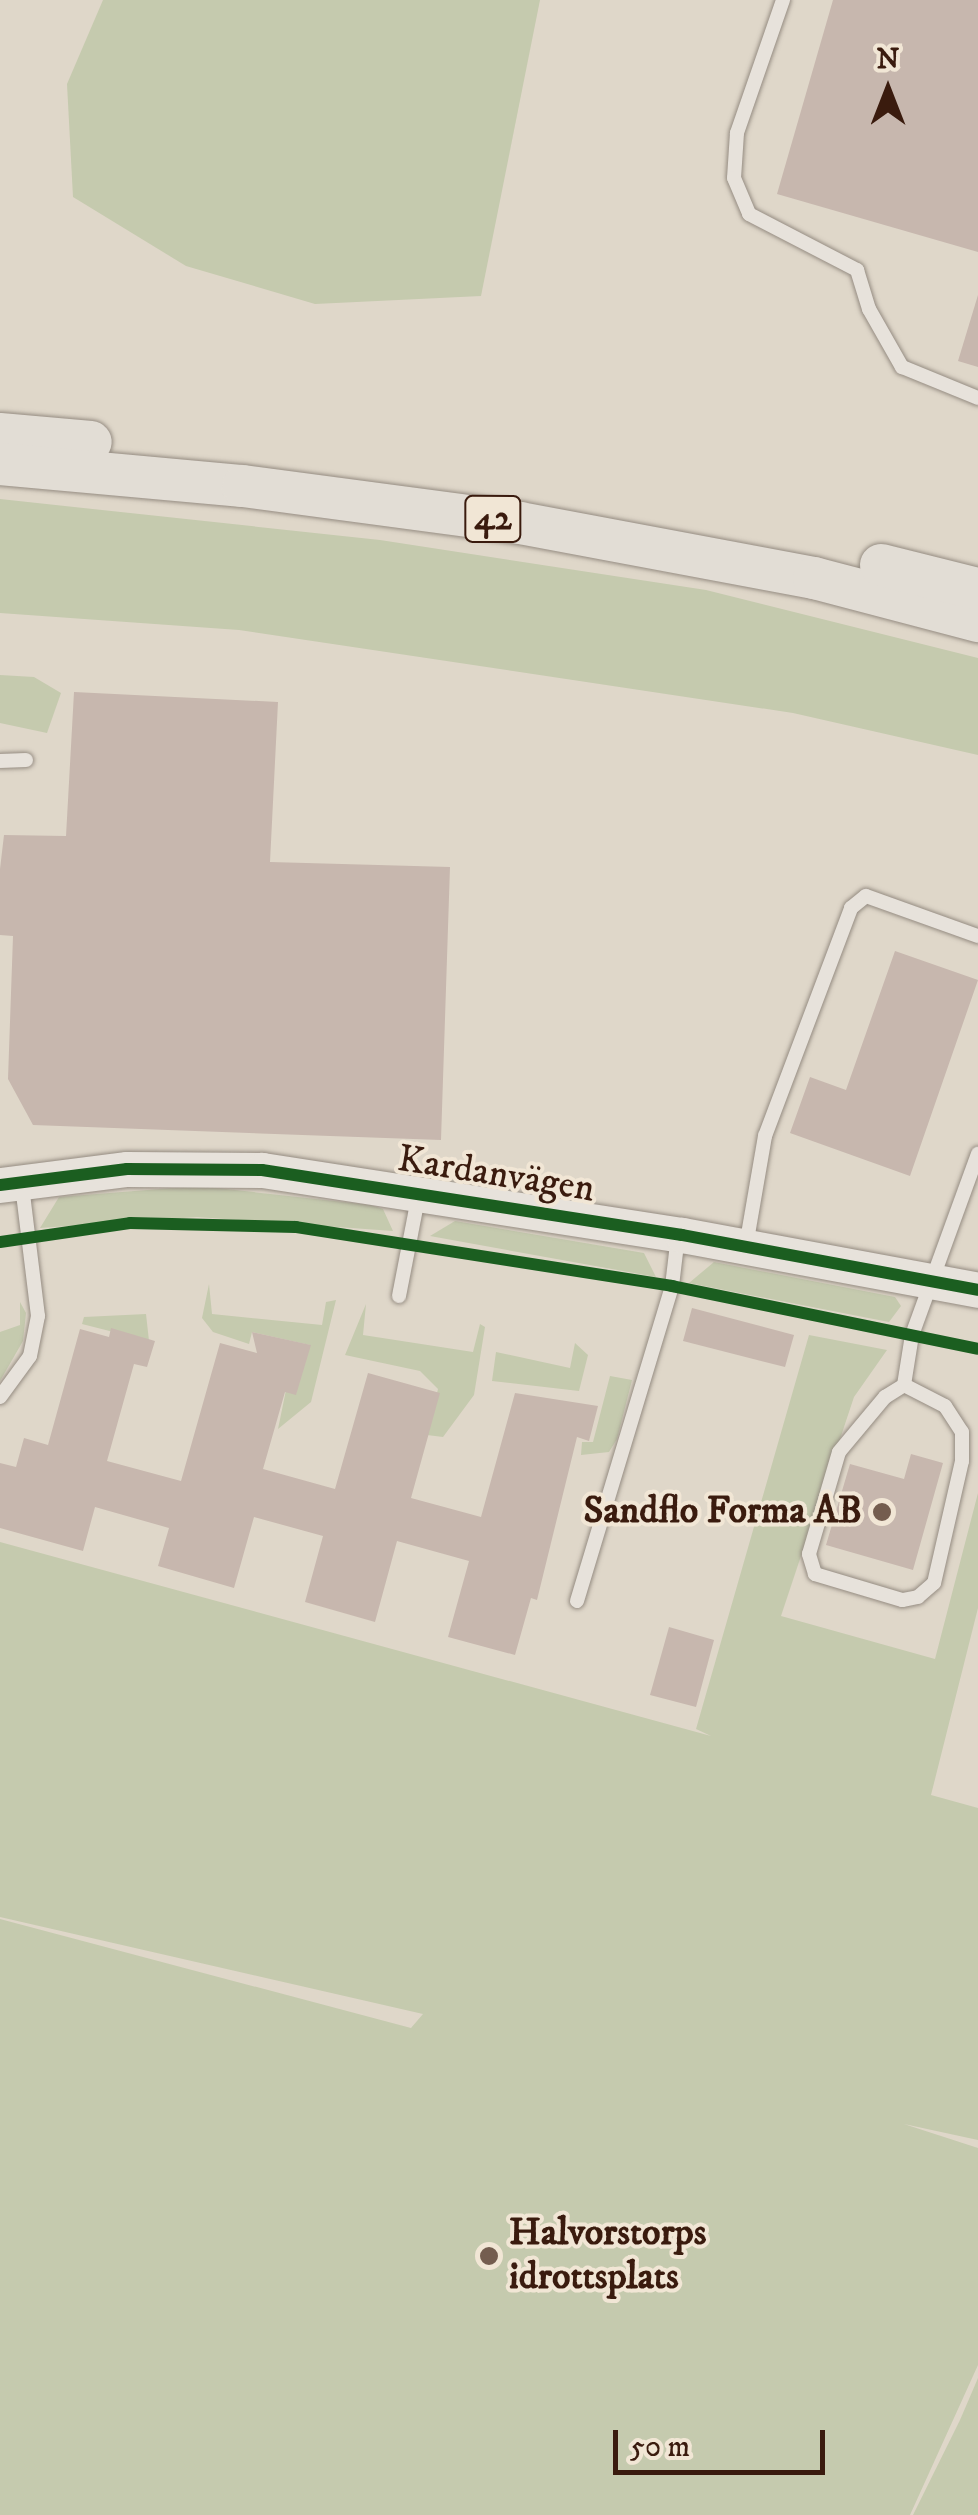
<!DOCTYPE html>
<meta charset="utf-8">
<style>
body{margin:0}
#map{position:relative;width:978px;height:2515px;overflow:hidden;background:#dfd7c9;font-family:"IM FELL DW Pica",serif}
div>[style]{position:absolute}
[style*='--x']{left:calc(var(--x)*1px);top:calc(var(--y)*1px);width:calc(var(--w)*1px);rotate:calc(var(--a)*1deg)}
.green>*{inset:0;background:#c5caae}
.building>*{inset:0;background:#c7b7ae}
.roads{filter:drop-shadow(0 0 2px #958c82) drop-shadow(0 0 2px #958c82)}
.service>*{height:14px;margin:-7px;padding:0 7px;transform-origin:7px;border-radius:7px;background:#e7e2db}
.tertiary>*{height:35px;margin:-17.5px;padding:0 17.5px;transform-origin:17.5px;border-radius:17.5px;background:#e7e2db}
.primary>*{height:42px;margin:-21px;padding:0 21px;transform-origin:21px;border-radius:21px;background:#e2ddd5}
.cycleway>*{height:12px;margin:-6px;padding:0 6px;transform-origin:6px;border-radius:6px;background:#1b5e20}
.dots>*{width:28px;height:28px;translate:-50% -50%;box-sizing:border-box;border:5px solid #f1e6d5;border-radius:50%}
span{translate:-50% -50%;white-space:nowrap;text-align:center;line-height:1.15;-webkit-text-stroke:8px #f1e6d5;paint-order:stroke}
.shield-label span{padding:2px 8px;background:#f1e6d5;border:2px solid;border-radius:8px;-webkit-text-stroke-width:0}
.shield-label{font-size:35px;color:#3a1b0e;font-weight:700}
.street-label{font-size:38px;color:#3a1b0e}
.poi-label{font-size:38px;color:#3a1b0e;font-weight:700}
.right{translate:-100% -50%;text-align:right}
.left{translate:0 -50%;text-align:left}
.north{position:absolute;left:838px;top:40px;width:100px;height:100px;-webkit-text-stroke:8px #f1e6d5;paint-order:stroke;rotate:0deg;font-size:28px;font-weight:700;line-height:40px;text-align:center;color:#3a1b0e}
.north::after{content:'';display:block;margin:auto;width:35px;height:45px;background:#3a1b0e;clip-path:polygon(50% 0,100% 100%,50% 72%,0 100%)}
.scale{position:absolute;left:613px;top:2430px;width:212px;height:45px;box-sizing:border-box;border:5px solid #3a1b0e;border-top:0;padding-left:12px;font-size:30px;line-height:35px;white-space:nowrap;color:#3a1b0e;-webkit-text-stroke:8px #f1e6d5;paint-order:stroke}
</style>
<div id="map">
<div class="green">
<i style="clip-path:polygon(103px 0,540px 0,481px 296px,315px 304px,186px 266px,73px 197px,67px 84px)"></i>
<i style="clip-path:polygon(0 499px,380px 540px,706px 590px,978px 658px,978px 755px,793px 713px,239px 630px,0 613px)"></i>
<i style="clip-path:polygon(0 675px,34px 677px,61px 693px,47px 733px,0 723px)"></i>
<i style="clip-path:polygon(198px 1186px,371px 1205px,383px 1209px,393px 1231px,197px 1217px,40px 1228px,59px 1197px)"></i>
<i style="clip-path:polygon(455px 1221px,644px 1253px,656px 1277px,430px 1236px)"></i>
<i style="clip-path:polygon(714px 1262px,895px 1297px,901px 1306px,889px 1322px,689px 1283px)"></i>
<i style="clip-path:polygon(209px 1284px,212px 1314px,322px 1325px,326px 1302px,336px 1300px,311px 1402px,278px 1429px,286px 1390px,310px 1345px,252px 1332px,249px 1344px,213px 1332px,202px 1318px)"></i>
<i style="clip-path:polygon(20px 1302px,26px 1313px,23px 1341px,0 1381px,0 1332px,20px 1325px)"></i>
<i style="clip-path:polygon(366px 1304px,363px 1335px,473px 1352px,480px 1324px,485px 1327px,474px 1395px,443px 1437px,427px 1435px,438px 1389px,420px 1371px,345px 1355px)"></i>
<i style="clip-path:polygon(146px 1314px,149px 1341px,82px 1324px,84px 1317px)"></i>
<i style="clip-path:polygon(809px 1335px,887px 1350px,854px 1397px,781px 1616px,935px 1659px,978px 1493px,978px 1608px,931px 1795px,978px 1808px,978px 2140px,904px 2124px,978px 2148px,978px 2365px,910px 2515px,0 2515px,0 1919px,411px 2028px,423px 2014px,0 1917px,0 1542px,711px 1736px,696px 1729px)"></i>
<i style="clip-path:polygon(575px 1343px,588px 1355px,579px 1391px,492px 1381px,496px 1352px,570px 1368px)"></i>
<i style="clip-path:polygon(610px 1376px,632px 1380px,617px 1439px,609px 1452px,581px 1455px,582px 1442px,593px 1442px)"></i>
<i style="clip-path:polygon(978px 2378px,978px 2515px,913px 2515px,960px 2420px)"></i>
</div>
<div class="building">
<i style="clip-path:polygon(833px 0,978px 0,978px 252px,777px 194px)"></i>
<i style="clip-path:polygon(978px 295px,978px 367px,958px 361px)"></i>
<i style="clip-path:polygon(74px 692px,278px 702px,270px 862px,450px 867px,441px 1140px,33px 1125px,8px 1079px,13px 936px,0 935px,0 869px,4px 835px,66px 836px)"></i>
<i style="clip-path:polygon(895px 951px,978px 980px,910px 1176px,790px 1133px,810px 1077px,846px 1090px)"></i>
<i style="clip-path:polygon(692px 1308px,794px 1335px,785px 1367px,683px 1341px)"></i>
<i style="clip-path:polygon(111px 1328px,155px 1341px,147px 1367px,134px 1364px,107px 1461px,181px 1481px,220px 1343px,257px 1353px,252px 1332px,311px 1345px,296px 1395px,285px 1392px,263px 1469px,335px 1489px,368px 1373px,440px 1393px,411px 1498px,481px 1517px,515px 1393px,598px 1406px,589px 1441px,577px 1437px,537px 1600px,531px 1598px,515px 1655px,448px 1637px,469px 1561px,397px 1541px,375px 1622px,305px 1602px,323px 1536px,254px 1517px,234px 1588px,158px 1566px,169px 1528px,95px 1507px,83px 1551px,0 1528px,0 1463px,16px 1467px,24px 1438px,48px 1445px,80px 1329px,109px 1337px)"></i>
<i style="clip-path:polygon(911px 1454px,943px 1463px,913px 1570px,826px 1545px,850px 1464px,904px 1479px)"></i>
<i style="clip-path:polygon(669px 1627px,714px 1640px,696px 1707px,650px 1695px)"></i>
</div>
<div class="roads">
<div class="service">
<i style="--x:783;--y:0;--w:141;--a:109.1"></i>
<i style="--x:737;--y:133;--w:45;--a:93.8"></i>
<i style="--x:734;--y:178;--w:39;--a:67"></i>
<i style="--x:749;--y:214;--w:122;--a:27.4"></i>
<i style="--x:857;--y:270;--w:41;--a:72.9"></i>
<i style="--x:869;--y:309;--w:67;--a:60.4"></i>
<i style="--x:902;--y:367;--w:82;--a:22.2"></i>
<i style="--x:0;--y:761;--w:26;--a:-2"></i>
<i style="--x:746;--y:1246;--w:112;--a:-80.2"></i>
<i style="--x:765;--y:1136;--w:244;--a:-69.3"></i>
<i style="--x:851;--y:908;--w:19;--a:-39"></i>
<i style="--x:866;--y:896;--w:119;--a:19.7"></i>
<i style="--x:399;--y:1296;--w:105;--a:-79"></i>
<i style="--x:904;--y:1385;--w:46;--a:27.1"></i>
<i style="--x:945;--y:1406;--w:31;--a:57"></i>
<i style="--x:962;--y:1432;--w:29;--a:90"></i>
<i style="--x:962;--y:1461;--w:125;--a:102.9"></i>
<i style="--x:934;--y:1583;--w:21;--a:139"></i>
<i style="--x:918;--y:1597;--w:16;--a:169"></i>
<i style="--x:902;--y:1600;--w:91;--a:-163.4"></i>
<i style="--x:815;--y:1574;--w:21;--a:-107"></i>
<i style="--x:809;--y:1554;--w:106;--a:-73.6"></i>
<i style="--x:839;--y:1452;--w:72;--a:-50.1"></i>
<i style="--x:885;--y:1397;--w:22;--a:-32"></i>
<i style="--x:904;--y:1385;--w:51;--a:-80.9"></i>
<i style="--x:912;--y:1335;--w:193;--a:-70"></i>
<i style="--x:0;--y:1397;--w:51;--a:-53.8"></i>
<i style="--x:30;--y:1356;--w:41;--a:-78.7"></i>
<i style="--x:38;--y:1316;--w:132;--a:-97"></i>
<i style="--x:577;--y:1601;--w:329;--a:-73.2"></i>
<i style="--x:672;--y:1286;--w:50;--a:-83.2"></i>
</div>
<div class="tertiary">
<i style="--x:0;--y:1185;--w:128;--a:-7.2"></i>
<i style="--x:127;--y:1169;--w:135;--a:0.4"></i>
<i style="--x:262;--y:1170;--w:425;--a:8.8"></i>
<i style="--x:682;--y:1235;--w:301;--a:10.5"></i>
</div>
<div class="primary">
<i style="--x:0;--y:434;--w:91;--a:5"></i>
<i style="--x:0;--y:464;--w:244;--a:5.2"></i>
<i style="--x:243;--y:486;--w:279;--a:7.6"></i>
<i style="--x:520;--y:523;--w:299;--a:10.6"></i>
<i style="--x:814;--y:578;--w:170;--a:14.7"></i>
<i style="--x:881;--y:565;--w:100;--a:13.9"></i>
</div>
</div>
<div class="cycleway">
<i style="--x:0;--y:1185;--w:128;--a:-7.2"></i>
<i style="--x:127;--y:1169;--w:135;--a:0.4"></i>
<i style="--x:262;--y:1170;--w:425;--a:8.8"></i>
<i style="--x:682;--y:1235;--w:301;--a:10.5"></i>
<i style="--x:0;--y:1242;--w:131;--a:-8.3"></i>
<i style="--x:130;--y:1223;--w:166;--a:1.4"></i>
<i style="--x:296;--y:1227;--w:381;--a:8.9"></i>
<i style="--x:672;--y:1286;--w:312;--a:11.6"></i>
</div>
<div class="dots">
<i style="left:882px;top:1512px;background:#745d4f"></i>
<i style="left:489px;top:2256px;background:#745d4f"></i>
</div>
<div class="shield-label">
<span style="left:493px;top:519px">42</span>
</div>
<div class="street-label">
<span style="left:496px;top:1175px;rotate:9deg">Kardanvägen</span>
</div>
<div class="poi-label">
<span class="right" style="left:862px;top:1512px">Sandflo Forma AB</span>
<span class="left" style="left:509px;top:2256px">Halvorstorps<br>idrottsplats</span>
</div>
<div class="north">N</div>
<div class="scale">50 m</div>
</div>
